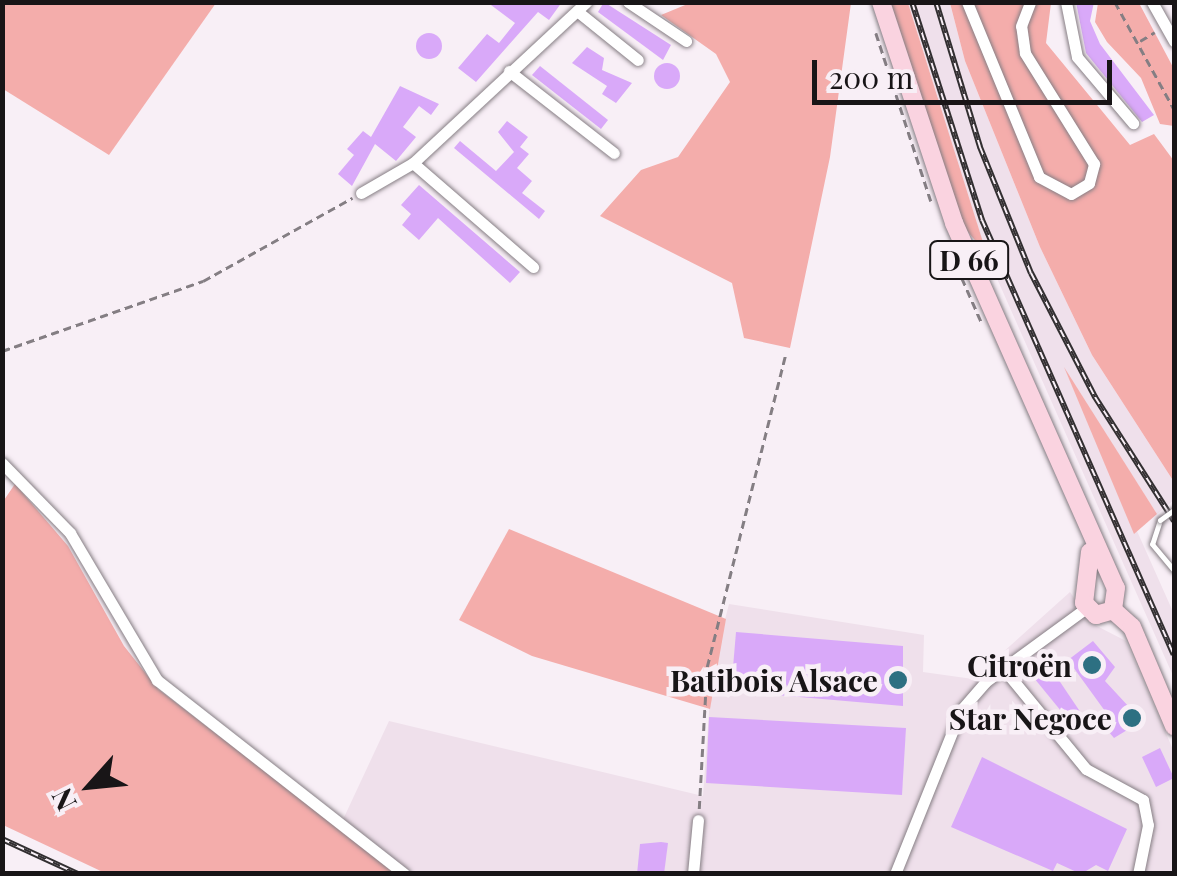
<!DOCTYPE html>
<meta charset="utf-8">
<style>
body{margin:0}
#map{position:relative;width:1177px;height:876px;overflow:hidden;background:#f8eff6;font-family:"Playfair Display",serif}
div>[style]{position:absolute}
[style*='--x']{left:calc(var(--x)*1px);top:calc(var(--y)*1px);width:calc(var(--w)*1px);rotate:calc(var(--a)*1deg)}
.built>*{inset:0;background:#efe0eb}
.green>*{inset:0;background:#f4adab}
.building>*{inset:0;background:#d9a9f9}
.round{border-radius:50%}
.path>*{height:2.5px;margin-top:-1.25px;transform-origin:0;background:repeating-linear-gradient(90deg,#847e83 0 8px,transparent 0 13px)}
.roads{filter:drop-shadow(0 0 2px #867e84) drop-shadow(0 0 2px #867e84)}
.service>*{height:5px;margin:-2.5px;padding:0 2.5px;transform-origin:2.5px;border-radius:2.5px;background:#fff}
.minor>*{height:11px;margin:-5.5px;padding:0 5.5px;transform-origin:5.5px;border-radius:5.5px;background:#fff}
.primary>*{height:18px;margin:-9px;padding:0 9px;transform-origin:9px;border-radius:9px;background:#fad3e0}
.rail>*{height:6px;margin-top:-3px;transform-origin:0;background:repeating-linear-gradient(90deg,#f8eff6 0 8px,#322f31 0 16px);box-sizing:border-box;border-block:2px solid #322f31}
.bridges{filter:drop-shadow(0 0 2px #867e84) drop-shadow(0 0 2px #867e84)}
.service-bridge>*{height:5px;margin:-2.5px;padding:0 2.5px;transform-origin:2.5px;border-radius:2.5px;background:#fff}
.dots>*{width:28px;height:28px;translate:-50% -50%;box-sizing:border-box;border:5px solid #f8eff6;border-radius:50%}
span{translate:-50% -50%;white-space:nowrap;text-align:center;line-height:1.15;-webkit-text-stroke:9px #f8eff6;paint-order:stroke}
.shield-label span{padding:2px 8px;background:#f8eff6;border:2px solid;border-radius:8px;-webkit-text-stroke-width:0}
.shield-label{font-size:28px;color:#181517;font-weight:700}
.poi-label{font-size:30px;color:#181517;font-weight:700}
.right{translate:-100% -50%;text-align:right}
.frame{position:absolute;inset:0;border:5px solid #181517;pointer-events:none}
.north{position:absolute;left:40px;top:736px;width:100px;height:100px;-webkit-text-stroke:8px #f8eff6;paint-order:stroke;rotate:243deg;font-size:28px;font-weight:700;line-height:40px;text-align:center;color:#181517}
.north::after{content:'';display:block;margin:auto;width:35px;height:45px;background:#181517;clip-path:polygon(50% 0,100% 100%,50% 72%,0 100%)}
.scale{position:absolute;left:812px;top:60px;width:300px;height:45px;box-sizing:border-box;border:5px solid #181517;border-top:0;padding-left:12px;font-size:30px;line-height:35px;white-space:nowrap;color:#181517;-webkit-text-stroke:8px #f8eff6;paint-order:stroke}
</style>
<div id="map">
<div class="built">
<i style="clip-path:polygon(908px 3px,950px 3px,965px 61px,1040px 247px,1092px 355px,1174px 482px,1174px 500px,1157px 514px,1067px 374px,1174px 614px,1174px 678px,987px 256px)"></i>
<i style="clip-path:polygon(1070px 592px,1091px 623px,1126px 641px,1174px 752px,1174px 873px,397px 873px,340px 826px,389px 721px,703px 796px,712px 670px,729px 604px,924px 635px,923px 672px,973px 679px)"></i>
</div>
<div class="green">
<i style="clip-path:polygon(2px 3px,3px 2px,216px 3px,109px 155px,3px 89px)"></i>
<i style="clip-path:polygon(690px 3px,851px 3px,830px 157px,790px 348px,744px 338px,732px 283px,600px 216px,641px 170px,678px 157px,730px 82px,716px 54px,661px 15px)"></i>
<i style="clip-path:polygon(891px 3px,908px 3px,987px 255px,964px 227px)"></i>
<i style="clip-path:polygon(950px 3px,1051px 3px,1046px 43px,1130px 145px,1154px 134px,1174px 161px,1174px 482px,1092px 355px,1040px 247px,965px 61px)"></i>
<i style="clip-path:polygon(1098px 3px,1139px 3px,1174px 69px,1174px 126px,1160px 124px,1141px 78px,1107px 42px,1095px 22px)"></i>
<i style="clip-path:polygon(1064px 367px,1157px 514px,1134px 534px)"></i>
<i style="clip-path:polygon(15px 484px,68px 546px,124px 646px,158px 689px,397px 873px,105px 873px,3px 825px,2px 503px)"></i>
<i style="clip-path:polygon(509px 529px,726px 619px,710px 709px,532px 656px,459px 620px)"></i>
</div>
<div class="building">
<i style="clip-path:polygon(487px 2px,562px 2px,549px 20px,538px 12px,476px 82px,458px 68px,487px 34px,499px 43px,515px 23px)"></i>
<i style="clip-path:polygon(604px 2px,671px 45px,663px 60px,598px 12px)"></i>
<i style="clip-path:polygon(1076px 2px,1094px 2px,1090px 21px,1100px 44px,1154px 115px,1142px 122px,1086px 53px)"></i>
<i class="round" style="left:416px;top:33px;width:26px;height:26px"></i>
<i style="clip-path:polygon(587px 47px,604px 58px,602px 70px,632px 83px,616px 103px,602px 94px,607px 86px,572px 63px)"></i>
<i class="round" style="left:654px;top:63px;width:26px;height:26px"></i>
<i style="clip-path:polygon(540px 66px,608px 120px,601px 129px,532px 75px)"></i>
<i style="clip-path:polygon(400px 86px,439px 104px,431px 115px,419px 106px,403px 127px,416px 137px,396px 161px,375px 144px,352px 186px,338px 174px,354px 155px,347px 149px,363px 131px,371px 137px)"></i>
<i style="clip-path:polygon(507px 121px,528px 137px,520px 147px,529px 154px,517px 168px,532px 181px,522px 193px,545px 211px,539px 219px,454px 148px,460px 141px,496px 171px,514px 152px,498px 132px)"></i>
<i style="clip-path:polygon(419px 185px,520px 272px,510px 283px,438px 218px,419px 240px,402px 225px,411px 214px,401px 205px)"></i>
<i style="clip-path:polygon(736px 632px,903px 646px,903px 706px,731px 691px)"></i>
<i style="clip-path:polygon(1093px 641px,1115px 667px,1105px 681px,1142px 721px,1114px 738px,1102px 724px,1110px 718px,1068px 660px)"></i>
<i style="clip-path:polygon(1048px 664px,1081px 713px,1070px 722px,1034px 678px)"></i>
<i style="clip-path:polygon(709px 717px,906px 728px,902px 795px,706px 783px)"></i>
<i style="clip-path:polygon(1160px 748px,1174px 778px,1156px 787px,1142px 757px)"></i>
<i style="clip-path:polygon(982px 757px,1127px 829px,1108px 871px,1096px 865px,1081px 874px,1057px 863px,1053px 871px,951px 827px)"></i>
<i style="clip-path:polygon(661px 842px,668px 843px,664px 874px,637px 874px,640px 844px)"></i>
</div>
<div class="path">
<i style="--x:1115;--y:2;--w:122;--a:61.1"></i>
<i style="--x:876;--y:33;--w:177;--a:71.9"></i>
<i style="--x:1140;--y:41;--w:17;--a:-31"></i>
<i style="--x:962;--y:278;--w:47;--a:66.2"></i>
<i style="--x:2;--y:351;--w:213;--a:-19.2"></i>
<i style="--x:203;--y:281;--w:171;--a:-29.1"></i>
<i style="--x:699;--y:809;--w:142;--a:-86.8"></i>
<i style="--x:707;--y:667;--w:321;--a:-75.9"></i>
</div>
<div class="roads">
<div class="service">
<i style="--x:1160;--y:520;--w:25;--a:108"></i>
<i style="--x:1152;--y:544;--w:34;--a:50"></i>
</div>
<div class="minor">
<i style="--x:628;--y:2;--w:70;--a:33.9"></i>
<i style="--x:967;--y:2;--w:189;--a:67.6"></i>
<i style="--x:1039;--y:177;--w:36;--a:28"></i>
<i style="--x:1071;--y:194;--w:21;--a:-31"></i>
<i style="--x:1089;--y:183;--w:20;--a:-75"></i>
<i style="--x:1094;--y:164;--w:131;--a:-121.9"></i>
<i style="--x:1025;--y:53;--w:27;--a:-98"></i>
<i style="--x:1021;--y:26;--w:26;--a:-69"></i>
<i style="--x:1066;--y:2;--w:56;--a:78.7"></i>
<i style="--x:1077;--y:57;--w:87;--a:49.7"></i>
<i style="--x:1152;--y:2;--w:45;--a:60.6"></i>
<i style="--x:577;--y:11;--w:78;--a:38.8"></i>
<i style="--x:509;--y:71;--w:133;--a:38"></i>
<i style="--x:413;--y:163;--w:159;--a:40.9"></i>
<i style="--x:361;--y:193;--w:60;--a:-30"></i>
<i style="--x:413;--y:163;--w:236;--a:-42.9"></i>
<i style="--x:2;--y:463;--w:98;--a:45.8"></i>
<i style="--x:70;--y:533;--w:171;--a:59.4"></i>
<i style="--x:157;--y:680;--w:314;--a:38.1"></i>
<i style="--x:1003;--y:668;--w:131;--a:50.6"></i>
<i style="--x:1086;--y:769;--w:65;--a:28.5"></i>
<i style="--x:1143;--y:800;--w:25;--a:79"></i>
<i style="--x:1148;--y:825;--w:50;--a:101.5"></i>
<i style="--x:693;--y:874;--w:54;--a:-84.7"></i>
<i style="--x:895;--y:874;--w:177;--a:-68.1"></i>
<i style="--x:961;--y:710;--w:37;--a:-49"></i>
<i style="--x:985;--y:682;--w:125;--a:-36.2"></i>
</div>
<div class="primary">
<i style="--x:881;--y:2;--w:233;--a:71.7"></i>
<i style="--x:954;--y:223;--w:399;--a:66.1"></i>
<i style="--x:1116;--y:588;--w:22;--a:98"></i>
<i style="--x:1090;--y:552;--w:51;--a:96.7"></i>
<i style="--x:1084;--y:603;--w:17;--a:45"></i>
<i style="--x:1096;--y:615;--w:18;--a:-16"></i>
<i style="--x:1113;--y:610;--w:25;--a:42"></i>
<i style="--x:1132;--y:627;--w:108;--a:67"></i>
</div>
</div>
<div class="rail">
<i style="--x:912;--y:2;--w:229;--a:72.2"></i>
<i style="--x:982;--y:220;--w:475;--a:66.2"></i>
<i style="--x:936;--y:2;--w:152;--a:73.1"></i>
<i style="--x:980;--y:147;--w:136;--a:68"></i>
<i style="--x:1031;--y:273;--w:140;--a:62.7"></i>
<i style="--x:1095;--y:397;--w:147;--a:57.5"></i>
<i style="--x:2;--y:839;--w:84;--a:24.7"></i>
</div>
<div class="bridges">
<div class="service-bridge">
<i style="--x:1160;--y:520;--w:17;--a:-36"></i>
</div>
</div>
<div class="dots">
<i style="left:1092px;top:665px;background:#2d7082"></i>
<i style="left:898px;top:680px;background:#2d7082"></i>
<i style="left:1132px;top:718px;background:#2d7082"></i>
</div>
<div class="shield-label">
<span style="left:969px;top:260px">D 66</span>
</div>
<div class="poi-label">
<span class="right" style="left:1072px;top:665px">Citroën</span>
<span class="right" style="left:878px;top:680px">Batibois Alsace</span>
<span class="right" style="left:1112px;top:718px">Star Negoce</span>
</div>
<div class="frame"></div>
<div class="north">N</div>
<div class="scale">200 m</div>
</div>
